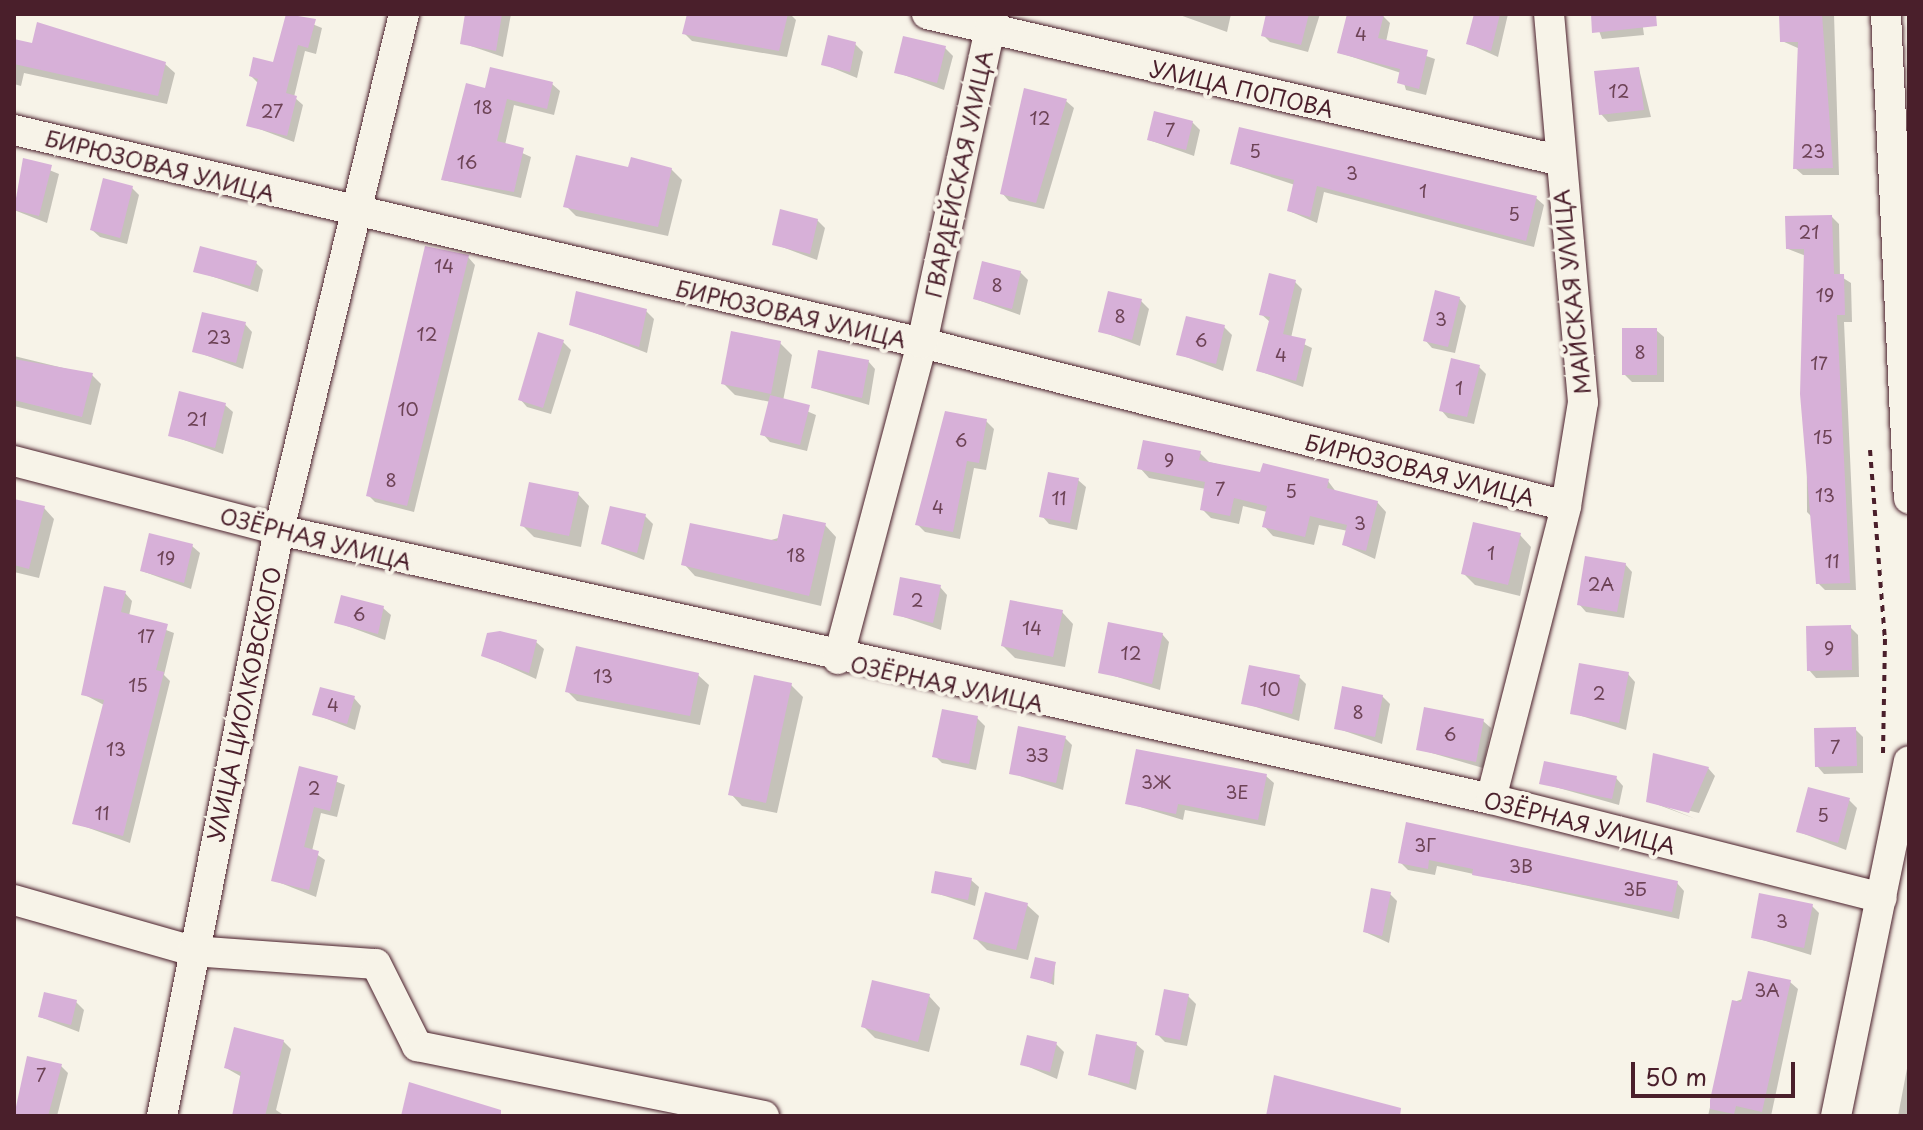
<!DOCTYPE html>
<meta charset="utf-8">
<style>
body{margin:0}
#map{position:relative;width:1923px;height:1130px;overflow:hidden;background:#f7f3e8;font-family:"Playpen Sans",sans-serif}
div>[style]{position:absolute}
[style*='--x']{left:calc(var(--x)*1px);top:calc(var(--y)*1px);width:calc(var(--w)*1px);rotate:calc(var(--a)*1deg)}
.shadow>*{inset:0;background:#0003}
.building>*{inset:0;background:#d7b0d8}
.path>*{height:4px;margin-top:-2px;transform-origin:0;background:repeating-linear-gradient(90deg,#4a1f2b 0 6px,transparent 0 12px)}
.roads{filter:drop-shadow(0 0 2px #4a1f2b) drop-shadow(0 0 2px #4a1f2b)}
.minor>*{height:30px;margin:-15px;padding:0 15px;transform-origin:15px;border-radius:15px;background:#f7f3e8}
span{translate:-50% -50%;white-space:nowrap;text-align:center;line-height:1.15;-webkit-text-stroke:8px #f7f3e8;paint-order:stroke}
.number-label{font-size:18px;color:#6d4356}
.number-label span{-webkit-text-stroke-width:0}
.street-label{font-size:22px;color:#4a1f2b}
.frame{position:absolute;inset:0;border:16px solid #4a1f2b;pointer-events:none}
.scale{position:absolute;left:1631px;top:1062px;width:164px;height:36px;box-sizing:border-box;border:4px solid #4a1f2b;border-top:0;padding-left:10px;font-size:24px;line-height:28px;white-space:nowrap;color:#4a1f2b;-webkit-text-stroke:6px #f7f3e8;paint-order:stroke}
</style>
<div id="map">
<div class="shadow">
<i style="clip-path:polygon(288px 14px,322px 28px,316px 54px,305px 51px,294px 97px,303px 105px,294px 142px,249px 125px,259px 84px,251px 76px,275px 64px)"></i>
<i style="clip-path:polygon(467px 14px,511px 14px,503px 57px,462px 43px)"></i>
<i style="clip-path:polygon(689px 14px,790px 14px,796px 20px,787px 57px,692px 41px,684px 33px)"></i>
<i style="clip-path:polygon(1177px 14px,1231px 14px,1227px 32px)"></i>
<i style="clip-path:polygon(1268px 14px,1320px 14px,1308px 52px,1270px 42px,1263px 35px)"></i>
<i style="clip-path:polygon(1349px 14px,1383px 16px,1390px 23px,1386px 42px,1435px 59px,1426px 95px,1406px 90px,1401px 73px,1340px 53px)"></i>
<i style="clip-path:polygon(1476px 14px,1508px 14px,1498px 57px,1469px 44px)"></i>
<i style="clip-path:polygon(1593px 14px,1641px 14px,1644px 35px,1602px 39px)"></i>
<i style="clip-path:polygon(1781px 14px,1834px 14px,1839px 175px,1803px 175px,1795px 168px,1800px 49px,1782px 41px)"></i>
<i style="clip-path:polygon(14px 41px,165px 64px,175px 73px,167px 104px,24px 73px,21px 86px,14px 84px)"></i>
<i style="clip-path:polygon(855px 44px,863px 52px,857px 78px,823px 64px)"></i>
<i style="clip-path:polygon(945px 48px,953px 56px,944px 90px,896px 72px)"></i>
<i style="clip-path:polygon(1639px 69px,1651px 117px,1608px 122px,1601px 114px)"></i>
<i style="clip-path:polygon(552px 84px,560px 91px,554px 115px,514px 105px,505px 145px,531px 157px,521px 198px,443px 180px,486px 90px)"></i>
<i style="clip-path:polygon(1066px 101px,1074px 108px,1044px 209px,1009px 201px,1002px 193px)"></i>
<i style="clip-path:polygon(1192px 122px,1200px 130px,1194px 156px,1149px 140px)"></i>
<i style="clip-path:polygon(25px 160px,59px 174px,47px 223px,14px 210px)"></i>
<i style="clip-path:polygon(1232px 164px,1536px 198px,1544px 205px,1534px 247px,1324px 192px,1317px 223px,1289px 211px,1295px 185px)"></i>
<i style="clip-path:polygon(671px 169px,682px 180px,668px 236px,576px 216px,566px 206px,630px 170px)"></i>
<i style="clip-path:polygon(132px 188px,139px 195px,127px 244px,100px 237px,92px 230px)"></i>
<i style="clip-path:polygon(1832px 217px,1839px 224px,1840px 276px,1851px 283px,1852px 322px,1844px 322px,1856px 590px,1825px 590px,1818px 583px,1814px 519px,1807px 512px,1806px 256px,1788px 249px)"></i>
<i style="clip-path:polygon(817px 220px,825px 228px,817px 260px,774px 244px)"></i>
<i style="clip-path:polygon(468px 257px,475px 265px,414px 512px,375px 502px,368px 495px)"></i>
<i style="clip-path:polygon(256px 263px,263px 270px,258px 292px,196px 271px)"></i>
<i style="clip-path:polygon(1020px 272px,1028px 280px,1020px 315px,975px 299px)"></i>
<i style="clip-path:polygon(1295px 282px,1302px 289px,1291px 338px,1312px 348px,1303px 387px,1259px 371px,1270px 322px,1261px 314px)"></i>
<i style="clip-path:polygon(1459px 298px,1466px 306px,1455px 353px,1432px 348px,1425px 340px)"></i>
<i style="clip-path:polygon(1141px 301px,1149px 309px,1140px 346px,1100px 331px)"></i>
<i style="clip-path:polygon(646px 311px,654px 319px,647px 353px,572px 324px)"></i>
<i style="clip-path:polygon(245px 324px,252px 332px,243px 369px,194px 351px)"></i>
<i style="clip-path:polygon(1224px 327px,1232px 335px,1223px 371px,1178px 354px)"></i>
<i style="clip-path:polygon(1656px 330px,1664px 337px,1664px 382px,1632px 382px,1624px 374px)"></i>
<i style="clip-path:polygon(563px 342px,571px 350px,551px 414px,527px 407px,520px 399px)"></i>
<i style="clip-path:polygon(780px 343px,792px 355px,783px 401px,816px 415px,807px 451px,770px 442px,763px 434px,771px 402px,735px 395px,723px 383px)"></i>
<i style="clip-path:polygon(14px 356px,92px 375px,101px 384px,91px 425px,14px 406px)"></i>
<i style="clip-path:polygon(868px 361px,875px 369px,869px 405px,813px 388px)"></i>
<i style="clip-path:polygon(1479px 367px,1486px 374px,1474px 424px,1448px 418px,1441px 410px)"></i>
<i style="clip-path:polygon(225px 405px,233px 412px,223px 454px,170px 435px)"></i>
<i style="clip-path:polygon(986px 421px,994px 429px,986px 470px,974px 468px,960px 539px,925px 532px,917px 524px)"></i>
<i style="clip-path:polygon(1200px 453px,1209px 462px,1262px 475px,1328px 481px,1337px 493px,1377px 502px,1386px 512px,1375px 559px,1344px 545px,1348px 531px,1319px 525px,1314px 545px,1273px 536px,1264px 526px,1267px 512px,1243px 506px,1239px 524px,1211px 518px,1202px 509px,1206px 489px,1149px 478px,1140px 468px)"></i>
<i style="clip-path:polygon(1078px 480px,1086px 487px,1077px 530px,1049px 524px,1042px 516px)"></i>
<i style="clip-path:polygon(578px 494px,589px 506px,581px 547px,534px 537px,522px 525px)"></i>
<i style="clip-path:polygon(14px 503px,44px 508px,54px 519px,39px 578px,14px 572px)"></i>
<i style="clip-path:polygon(645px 516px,653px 524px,644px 560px,603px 544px)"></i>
<i style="clip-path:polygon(825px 525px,836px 537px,821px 606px,695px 576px,684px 564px)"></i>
<i style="clip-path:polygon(1520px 535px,1531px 547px,1520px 596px,1475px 585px,1463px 573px)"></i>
<i style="clip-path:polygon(192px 546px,200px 553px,191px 589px,142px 571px)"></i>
<i style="clip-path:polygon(1625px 564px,1632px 572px,1624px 618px,1586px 612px,1579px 604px)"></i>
<i style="clip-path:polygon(940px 587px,947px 595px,941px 630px,895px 614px)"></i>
<i style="clip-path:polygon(125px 593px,132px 601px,129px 616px,174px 633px,164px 675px,170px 681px,130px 843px,75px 823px,104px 705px,83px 694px)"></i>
<i style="clip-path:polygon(383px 608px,391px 615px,385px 640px,336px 622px)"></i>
<i style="clip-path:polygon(1062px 612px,1073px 624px,1065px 667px,1015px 658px,1003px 646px)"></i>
<i style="clip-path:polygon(1850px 627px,1858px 635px,1859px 677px,1816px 678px,1809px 670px)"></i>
<i style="clip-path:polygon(1162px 634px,1169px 642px,1160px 690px,1101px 672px)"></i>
<i style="clip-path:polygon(536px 642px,544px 649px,536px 679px,483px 655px)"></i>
<i style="clip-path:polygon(1628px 674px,1635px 682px,1626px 730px,1572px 713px)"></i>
<i style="clip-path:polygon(698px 675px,709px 685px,700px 725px,577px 701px,567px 691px)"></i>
<i style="clip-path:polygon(1299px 677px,1306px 684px,1299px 721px,1244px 703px)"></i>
<i style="clip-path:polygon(791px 685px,803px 697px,777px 813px,742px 806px,731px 794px)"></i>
<i style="clip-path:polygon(1382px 696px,1390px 704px,1382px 744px,1336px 728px)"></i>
<i style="clip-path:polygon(354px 698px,361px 706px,355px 730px,314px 714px)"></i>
<i style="clip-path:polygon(977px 718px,985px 726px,976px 770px,942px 763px,935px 756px)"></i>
<i style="clip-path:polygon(1483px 721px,1491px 728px,1483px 768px,1418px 749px)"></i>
<i style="clip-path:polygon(1855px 729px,1863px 737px,1863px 773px,1824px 774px,1817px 766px)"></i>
<i style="clip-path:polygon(1065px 738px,1072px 745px,1063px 790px,1011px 773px)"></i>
<i style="clip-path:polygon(301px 768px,345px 785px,337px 817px,321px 813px,312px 851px,325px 860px,316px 897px,273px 880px)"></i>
<i style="clip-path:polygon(1708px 768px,1715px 776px,1699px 813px,1654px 802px,1696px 819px,1648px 801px)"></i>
<i style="clip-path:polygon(1266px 776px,1274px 783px,1265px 826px,1185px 810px,1183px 820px,1127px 803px)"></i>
<i style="clip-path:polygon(1616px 778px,1623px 786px,1619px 805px,1541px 783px)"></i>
<i style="clip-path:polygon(1849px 800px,1857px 808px,1846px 850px,1799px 832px)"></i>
<i style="clip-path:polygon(1408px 824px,1677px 883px,1684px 891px,1679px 919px,1437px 866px,1435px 875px,1408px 870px,1400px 862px)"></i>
<i style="clip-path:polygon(971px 880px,979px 887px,975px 906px,933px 892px)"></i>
<i style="clip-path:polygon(1390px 894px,1397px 901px,1389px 943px,1365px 932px)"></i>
<i style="clip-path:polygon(1027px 905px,1039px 916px,1028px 960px,987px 950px,975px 938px)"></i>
<i style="clip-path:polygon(1812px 906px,1819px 913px,1811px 955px,1753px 937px)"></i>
<i style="clip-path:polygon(1055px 964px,1054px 985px,1032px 977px)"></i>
<i style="clip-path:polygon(1790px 982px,1798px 989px,1771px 1116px,1708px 1116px,1734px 1002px)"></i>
<i style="clip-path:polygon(929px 996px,940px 1008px,929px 1052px,875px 1038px,863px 1026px)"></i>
<i style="clip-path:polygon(1188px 996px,1196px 1004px,1187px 1046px,1165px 1042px,1157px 1034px)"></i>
<i style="clip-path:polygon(76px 1002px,84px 1010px,79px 1032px,40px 1017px)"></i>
<i style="clip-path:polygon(283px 1041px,291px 1049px,276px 1110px,285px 1116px,234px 1116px,242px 1077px,226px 1068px)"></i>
<i style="clip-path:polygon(1056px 1044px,1064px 1052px,1057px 1079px,1022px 1064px)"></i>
<i style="clip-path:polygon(1136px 1044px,1144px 1051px,1136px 1090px,1090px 1075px)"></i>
<i style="clip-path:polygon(1909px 1058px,1909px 1116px,1898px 1116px)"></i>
<i style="clip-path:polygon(61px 1066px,68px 1073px,57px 1116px,14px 1116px)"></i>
</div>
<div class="building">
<i style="clip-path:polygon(286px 14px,316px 19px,308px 48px,298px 45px,286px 93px,297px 96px,287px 136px,246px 126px,258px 79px,249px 76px,253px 57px,273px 62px)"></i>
<i style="clip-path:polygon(465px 14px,502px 14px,496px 51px,460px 44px)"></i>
<i style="clip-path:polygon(687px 14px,788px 14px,779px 51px,682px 34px)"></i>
<i style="clip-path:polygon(1266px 14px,1309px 14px,1301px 45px,1261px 36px)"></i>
<i style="clip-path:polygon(1347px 14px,1384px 14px,1378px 38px,1428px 50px,1419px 89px,1397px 83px,1400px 69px,1337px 53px)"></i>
<i style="clip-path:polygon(1474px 14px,1500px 14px,1491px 51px,1466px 44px)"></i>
<i style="clip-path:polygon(1591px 14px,1656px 14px,1657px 26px,1592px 33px)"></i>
<i style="clip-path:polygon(1779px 14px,1822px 14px,1833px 168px,1793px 169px,1798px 42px,1780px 42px)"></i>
<i style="clip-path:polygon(37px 22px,166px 62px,158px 96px,14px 64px,14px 39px,32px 43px)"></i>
<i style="clip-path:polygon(828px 35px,856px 42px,850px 72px,821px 65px)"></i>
<i style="clip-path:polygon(903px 36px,946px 46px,937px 83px,894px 73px)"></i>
<i style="clip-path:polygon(490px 67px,553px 82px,547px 109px,507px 99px,497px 141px,524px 148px,514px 192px,441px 180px,466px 83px,485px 88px)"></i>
<i style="clip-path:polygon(1639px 67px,1644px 110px,1599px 115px,1594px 71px)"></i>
<i style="clip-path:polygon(1024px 88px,1067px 99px,1036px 203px,1000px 194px)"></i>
<i style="clip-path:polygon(1154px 111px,1193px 121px,1186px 150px,1147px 140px)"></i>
<i style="clip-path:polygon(1239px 127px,1537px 196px,1526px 241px,1317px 186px,1310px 217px,1287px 211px,1294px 180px,1230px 164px)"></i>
<i style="clip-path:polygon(576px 155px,628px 167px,631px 157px,672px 168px,658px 227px,563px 207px)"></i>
<i style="clip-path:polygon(23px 158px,52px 165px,39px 216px,14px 210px)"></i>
<i style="clip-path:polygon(103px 178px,133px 186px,120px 238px,90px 230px)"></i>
<i style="clip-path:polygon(780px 209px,818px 219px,810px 254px,772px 245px)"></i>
<i style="clip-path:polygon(1832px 215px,1834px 274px,1844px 274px,1845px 315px,1837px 315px,1850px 583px,1816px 584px,1800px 394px,1804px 249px,1786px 249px,1785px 216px)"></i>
<i style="clip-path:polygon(200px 246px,257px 261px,250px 286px,193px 272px)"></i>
<i style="clip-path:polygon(425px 246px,469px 255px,407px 506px,366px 496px)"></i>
<i style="clip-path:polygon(982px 261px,1021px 271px,1012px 309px,973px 299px)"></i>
<i style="clip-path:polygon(1269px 273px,1296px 280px,1283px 334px,1306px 339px,1296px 381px,1256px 371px,1270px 317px,1259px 315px)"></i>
<i style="clip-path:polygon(1435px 290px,1460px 297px,1448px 347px,1423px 341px)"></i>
<i style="clip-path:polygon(576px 291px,647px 309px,639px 347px,569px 325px)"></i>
<i style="clip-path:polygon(1108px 291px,1142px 299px,1132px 340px,1098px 332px)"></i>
<i style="clip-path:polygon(202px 312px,246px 322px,236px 363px,192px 352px)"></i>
<i style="clip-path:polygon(1186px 316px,1225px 325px,1216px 364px,1176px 355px)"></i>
<i style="clip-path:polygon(1622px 328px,1657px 328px,1657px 375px,1622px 375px)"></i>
<i style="clip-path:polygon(731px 331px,781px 341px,771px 394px,721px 384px)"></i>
<i style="clip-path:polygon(538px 332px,564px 340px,543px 408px,518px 400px)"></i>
<i style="clip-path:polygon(818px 350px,869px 360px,862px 398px,811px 388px)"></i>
<i style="clip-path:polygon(1451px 358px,1480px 365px,1467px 417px,1439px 411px)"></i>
<i style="clip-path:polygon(14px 359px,93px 373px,82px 417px,14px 400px)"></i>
<i style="clip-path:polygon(179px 391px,226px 403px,215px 448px,168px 436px)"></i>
<i style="clip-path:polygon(770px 395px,810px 405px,800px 445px,760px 435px)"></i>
<i style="clip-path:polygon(945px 411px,987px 419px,979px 463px,967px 461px,953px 532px,915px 525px)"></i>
<i style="clip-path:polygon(1143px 440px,1201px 451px,1199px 460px,1260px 472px,1263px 463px,1329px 479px,1327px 488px,1378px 501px,1366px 551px,1342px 545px,1347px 525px,1310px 516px,1305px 537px,1262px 527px,1267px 506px,1234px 498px,1230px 516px,1200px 510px,1205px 482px,1137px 469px)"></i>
<i style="clip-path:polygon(1048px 472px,1079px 478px,1070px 523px,1039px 517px)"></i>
<i style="clip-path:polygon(529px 482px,579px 492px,569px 536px,520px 526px)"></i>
<i style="clip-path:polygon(14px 499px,45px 506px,29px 569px,14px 565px)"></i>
<i style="clip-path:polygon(610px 506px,646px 514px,637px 553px,601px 544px)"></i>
<i style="clip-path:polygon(783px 514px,826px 523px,809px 596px,681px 565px,690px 523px,777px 541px)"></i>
<i style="clip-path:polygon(1473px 522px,1521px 533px,1508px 585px,1461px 574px)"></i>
<i style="clip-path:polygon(149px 533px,193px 544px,184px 583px,140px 571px)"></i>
<i style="clip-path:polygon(1585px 556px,1626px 563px,1617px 612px,1577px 605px)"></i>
<i style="clip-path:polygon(900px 577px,941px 585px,933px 623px,893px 615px)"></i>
<i style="clip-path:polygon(104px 586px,126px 591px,121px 612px,168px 624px,156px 670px,164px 672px,123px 836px,72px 824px,104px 700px,81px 695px)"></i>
<i style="clip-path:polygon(341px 595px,384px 606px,378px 634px,334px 623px)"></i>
<i style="clip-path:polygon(1010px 600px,1063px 610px,1053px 657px,1001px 646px)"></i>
<i style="clip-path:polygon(1108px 622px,1163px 633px,1152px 684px,1098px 673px)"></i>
<i style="clip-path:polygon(1851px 625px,1852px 670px,1807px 671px,1806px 626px)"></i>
<i style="clip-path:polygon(500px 631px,537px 640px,529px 673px,481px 656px,487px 633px)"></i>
<i style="clip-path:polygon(576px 646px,699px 673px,690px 716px,565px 692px)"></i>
<i style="clip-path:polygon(1579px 663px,1629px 672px,1619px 723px,1570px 714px)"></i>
<i style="clip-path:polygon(1249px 665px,1300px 675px,1292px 714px,1241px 704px)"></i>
<i style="clip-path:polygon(754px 675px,792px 683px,766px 803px,728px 795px)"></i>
<i style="clip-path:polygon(1342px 686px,1383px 695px,1375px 737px,1334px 729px)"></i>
<i style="clip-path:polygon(320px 687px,355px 696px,347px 724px,312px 715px)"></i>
<i style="clip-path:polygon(1424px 707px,1484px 719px,1476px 762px,1416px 750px)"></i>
<i style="clip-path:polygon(942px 709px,978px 716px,969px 764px,932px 757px)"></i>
<i style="clip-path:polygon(1018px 726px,1066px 736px,1056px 783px,1009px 774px)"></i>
<i style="clip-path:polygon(1856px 727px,1857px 766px,1815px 767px,1814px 728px)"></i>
<i style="clip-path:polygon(1136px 749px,1267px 774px,1258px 820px,1178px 804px,1176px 814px,1125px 804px)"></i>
<i style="clip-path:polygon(1653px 753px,1709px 767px,1689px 813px,1646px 802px)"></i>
<i style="clip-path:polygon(1544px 761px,1617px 776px,1612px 799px,1539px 784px)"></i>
<i style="clip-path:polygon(299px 766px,338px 776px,330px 811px,314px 807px,304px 847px,319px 851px,309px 890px,271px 881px)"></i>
<i style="clip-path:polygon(1808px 787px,1850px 798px,1838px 843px,1796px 832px)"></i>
<i style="clip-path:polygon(1406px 822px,1678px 881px,1672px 912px,1472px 875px,1473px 869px,1429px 860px,1428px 869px,1398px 863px)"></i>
<i style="clip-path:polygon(935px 871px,972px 878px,968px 900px,931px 893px)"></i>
<i style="clip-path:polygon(1371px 888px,1391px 892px,1382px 936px,1363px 932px)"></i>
<i style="clip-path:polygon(985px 892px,1028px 903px,1016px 950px,973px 939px)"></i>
<i style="clip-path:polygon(1759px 893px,1813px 904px,1804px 948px,1751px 938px)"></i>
<i style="clip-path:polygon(1035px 957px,1056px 962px,1051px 983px,1030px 978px)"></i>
<i style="clip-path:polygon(1748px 971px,1791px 980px,1762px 1112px,1736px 1106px,1734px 1114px,1710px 1109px,1710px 1100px,1732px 1000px,1741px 1002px)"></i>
<i style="clip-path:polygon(872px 980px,930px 994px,918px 1042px,861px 1027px)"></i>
<i style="clip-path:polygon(1164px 989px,1189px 994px,1180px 1040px,1155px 1035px)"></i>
<i style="clip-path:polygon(44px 992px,77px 1000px,71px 1025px,38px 1017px)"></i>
<i style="clip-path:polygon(234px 1027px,284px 1040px,265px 1116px,232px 1116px,241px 1072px,224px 1068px)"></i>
<i style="clip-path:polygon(1096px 1034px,1137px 1042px,1129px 1084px,1088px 1075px)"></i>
<i style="clip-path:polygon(1027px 1035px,1057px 1042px,1050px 1072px,1020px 1065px)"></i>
<i style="clip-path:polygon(27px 1056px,62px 1064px,48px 1116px,14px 1116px)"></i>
<i style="clip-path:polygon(1274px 1075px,1401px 1108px,1400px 1116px,1266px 1116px)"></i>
<i style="clip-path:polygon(409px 1082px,501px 1110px,501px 1116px,401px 1116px)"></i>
</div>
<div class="path">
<i style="--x:1870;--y:450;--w:190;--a:85.5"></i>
<i style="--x:1885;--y:639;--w:114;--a:91"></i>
</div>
<div class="roads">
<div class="minor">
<i style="--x:927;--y:14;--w:648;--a:13.03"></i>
<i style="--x:1886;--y:14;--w:485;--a:87.3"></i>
<i style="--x:14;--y:130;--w:933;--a:13.2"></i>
<i style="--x:922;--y:343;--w:664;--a:14.2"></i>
<i style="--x:14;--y:461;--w:274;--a:14.6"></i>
<i style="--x:279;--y:530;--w:1241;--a:12.51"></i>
<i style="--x:1491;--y:799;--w:403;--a:14.2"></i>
<i style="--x:838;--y:659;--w:327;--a:-75.1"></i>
<i style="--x:922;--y:343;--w:337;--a:-77.8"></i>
<i style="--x:1491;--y:799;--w:302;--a:-75.6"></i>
<i style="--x:1566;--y:506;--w:105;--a:-80.7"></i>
<i style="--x:1583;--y:402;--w:389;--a:-95"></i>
<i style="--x:14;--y:900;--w:186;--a:15.9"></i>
<i style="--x:193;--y:951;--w:183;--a:4.1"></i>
<i style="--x:376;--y:964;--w:92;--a:63.4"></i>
<i style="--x:417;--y:1046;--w:354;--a:11.4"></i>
<i style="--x:162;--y:1116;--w:598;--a:-78.71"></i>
<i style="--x:279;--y:530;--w:531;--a:-76.38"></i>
<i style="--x:1836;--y:1116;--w:362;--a:-78.4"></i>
</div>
</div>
<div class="number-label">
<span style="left:1361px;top:34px">4</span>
<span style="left:1619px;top:91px">12</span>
<span style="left:483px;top:107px">18</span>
<span style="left:272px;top:111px">27</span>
<span style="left:1040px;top:118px">12</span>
<span style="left:1170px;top:130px">7</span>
<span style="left:1255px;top:151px">5</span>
<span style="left:1813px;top:151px">23</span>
<span style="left:467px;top:162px">16</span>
<span style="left:1352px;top:173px">3</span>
<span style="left:1423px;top:191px">1</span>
<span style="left:1514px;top:214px">5</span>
<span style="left:1809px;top:232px">21</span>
<span style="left:444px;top:266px">14</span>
<span style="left:997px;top:285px">8</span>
<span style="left:1825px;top:295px">19</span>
<span style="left:1120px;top:316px">8</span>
<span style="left:1441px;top:319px">3</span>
<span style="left:427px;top:334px">12</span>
<span style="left:219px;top:337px">23</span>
<span style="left:1201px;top:340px">6</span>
<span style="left:1640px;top:352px">8</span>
<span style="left:1281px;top:355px">4</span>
<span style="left:1819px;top:363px">17</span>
<span style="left:1459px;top:388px">1</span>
<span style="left:408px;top:409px">10</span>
<span style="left:197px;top:419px">21</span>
<span style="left:1823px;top:437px">15</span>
<span style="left:961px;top:440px">6</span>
<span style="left:1169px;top:460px">9</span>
<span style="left:391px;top:480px">8</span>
<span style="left:1220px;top:489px">7</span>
<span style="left:1291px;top:491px">5</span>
<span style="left:1825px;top:495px">13</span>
<span style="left:1059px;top:498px">11</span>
<span style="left:938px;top:507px">4</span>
<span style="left:1360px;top:523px">3</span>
<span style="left:1491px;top:553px">1</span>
<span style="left:796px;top:555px">18</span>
<span style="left:166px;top:558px">19</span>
<span style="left:1832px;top:561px">11</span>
<span style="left:1601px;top:584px">2А</span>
<span style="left:917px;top:600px">2</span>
<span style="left:359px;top:614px">6</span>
<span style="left:1032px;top:628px">14</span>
<span style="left:146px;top:636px">17</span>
<span style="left:1829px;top:648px">9</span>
<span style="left:1131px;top:653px">12</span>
<span style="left:603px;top:676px">13</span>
<span style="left:138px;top:685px">15</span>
<span style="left:1270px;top:689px">10</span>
<span style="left:1599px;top:693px">2</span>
<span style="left:333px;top:705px">4</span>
<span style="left:1358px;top:712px">8</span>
<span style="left:1450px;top:734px">6</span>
<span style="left:1835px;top:747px">7</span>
<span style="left:116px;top:749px">13</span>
<span style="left:1037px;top:755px">3З</span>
<span style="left:1156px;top:782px">3Ж</span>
<span style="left:314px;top:788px">2</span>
<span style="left:1237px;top:792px">3Е</span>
<span style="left:102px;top:813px">11</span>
<span style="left:1823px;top:815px">5</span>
<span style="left:1425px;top:845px">3Г</span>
<span style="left:1521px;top:866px">3В</span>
<span style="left:1635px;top:889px">3Б</span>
<span style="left:1782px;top:921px">3</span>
<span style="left:1767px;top:990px">3А</span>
<span style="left:41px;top:1075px">7</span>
</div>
<div class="street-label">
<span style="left:1242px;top:88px;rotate:13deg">УЛИЦА ПОПОВА</span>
<span style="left:160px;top:165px;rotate:14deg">БИРЮЗОВАЯ УЛИЦА</span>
<span style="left:958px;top:174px;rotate:-78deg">ГВАРДЕЙСКАЯ УЛИЦА</span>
<span style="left:1571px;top:292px;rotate:-96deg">МАЙСКАЯ УЛИЦА</span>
<span style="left:791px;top:313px;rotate:13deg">БИРЮЗОВАЯ УЛИЦА</span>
<span style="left:1420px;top:469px;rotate:14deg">БИРЮЗОВАЯ УЛИЦА</span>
<span style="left:316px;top:538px;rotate:14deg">ОЗЁРНАЯ УЛИЦА</span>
<span style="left:947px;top:683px;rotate:12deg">ОЗЁРНАЯ УЛИЦА</span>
<span style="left:243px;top:704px;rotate:-78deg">УЛИЦА ЦИОЛКОВСКОГО</span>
<span style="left:1580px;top:822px;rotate:14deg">ОЗЁРНАЯ УЛИЦА</span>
</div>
<div class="frame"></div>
<div class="scale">50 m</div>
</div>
